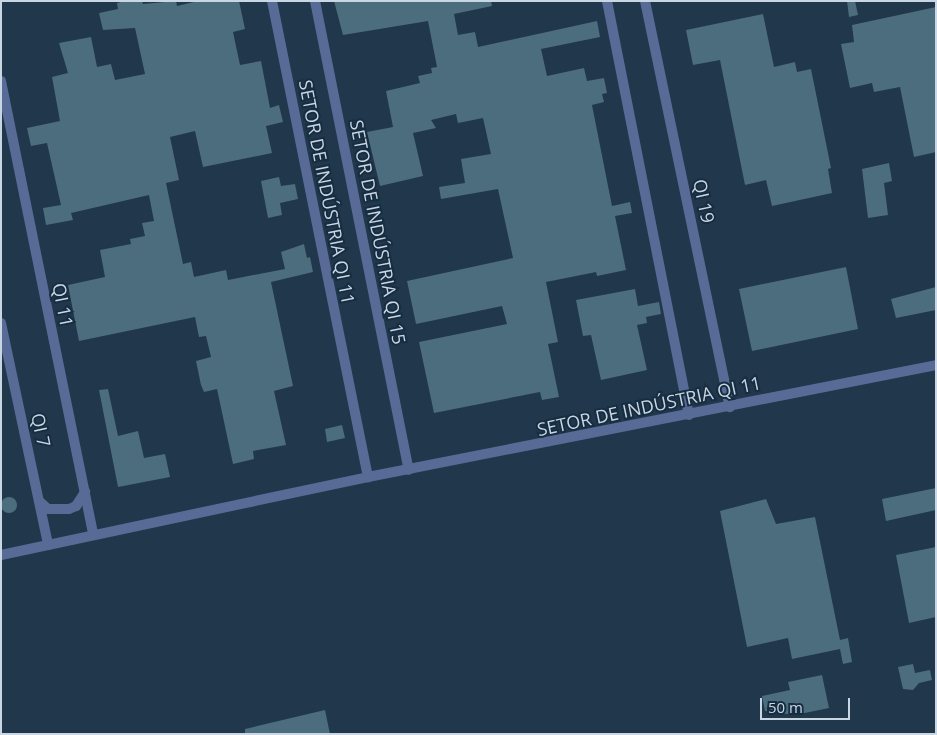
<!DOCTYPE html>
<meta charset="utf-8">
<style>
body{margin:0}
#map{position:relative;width:937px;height:735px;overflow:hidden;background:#21374b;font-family:"Open Sans",sans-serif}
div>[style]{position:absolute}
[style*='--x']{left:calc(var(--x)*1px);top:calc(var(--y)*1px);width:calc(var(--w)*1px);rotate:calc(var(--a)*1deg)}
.building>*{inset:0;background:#4b6d7d}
.round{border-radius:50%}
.street>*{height:10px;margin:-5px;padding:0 5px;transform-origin:5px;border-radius:5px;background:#586b97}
span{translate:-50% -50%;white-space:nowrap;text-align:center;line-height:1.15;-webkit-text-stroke:4px #172d41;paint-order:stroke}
.street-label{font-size:18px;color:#c9d6e3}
.frame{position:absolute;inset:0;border:2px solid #c9d6e3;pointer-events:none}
.scale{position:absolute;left:760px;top:698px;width:90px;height:22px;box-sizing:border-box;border:2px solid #c9d6e3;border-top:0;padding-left:6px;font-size:15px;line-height:18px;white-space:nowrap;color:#c9d6e3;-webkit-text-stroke:4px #172d41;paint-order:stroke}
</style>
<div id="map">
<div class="building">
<i style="clip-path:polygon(125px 1px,142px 1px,143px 4px,176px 1px,177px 6px,198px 1px,239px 1px,245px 29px,233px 32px,240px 65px,261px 61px,270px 108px,279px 105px,283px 122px,266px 126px,272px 153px,203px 167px,195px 131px,170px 137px,179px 180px,166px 183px,183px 264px,191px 262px,194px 277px,226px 270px,228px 280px,285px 269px,281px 252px,304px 244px,307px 258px,310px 257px,313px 272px,271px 282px,293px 386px,274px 391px,286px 445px,253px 451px,254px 459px,233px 464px,217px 389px,204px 392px,201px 385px,196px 361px,211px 357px,206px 336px,199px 337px,195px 317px,79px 341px,68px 285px,105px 277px,100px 250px,131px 244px,130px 239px,145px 236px,142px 223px,154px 221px,149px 195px,71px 213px,73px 220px,46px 225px,43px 208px,61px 205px,47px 143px,31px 146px,27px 128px,60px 121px,52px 77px,68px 73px,59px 43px,91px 37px,97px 67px,111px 64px,115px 80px,145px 74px,135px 28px,103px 30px,99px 13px,118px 9px,117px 3px)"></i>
<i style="clip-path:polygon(334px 1px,491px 1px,492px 6px,454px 14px,458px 35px,475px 32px,478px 47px,597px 21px,600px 37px,541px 49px,547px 76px,584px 68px,587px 81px,604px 78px,607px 93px,602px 94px,604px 102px,592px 105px,612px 206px,630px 202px,632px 213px,615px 216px,626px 270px,597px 276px,596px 272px,546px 282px,558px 342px,548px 344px,559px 397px,542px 400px,540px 392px,434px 413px,419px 342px,507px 324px,502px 306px,416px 324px,407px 281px,513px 258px,498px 189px,441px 199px,439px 187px,465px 183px,461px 159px,491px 154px,483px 118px,458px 123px,456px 114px,431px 120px,436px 128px,413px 133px,423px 176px,380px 186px,367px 132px,393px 127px,386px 91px,420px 83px,418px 76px,432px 73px,431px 68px,437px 67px,428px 21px,343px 35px)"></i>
<i style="clip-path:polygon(847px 1px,855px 1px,858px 15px,849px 17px)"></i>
<i style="clip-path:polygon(936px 7px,936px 152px,914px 157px,900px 87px,874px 92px,872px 83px,850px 88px,841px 44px,854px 42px,852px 25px)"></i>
<i style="clip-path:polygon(763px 14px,774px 67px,795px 62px,797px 72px,811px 69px,831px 168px,828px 169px,832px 193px,772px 206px,766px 180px,745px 185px,720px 60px,693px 65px,686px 30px)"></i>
<i style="clip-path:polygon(889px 163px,892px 181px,884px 183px,888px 215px,868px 218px,862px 169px)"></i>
<i style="clip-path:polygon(279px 177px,281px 186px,295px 184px,298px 199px,280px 203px,282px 215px,268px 218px,261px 181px)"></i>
<i style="clip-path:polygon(846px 267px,858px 329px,752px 351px,739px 289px)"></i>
<i style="clip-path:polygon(936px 287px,936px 310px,896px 318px,891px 299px)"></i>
<i style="clip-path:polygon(635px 289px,638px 306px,659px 302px,661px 314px,646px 317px,647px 323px,637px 325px,647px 370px,601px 380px,591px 335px,583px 336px,576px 300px)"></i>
<i style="clip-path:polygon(108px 389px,118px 436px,138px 431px,144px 458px,165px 454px,170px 477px,118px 487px,99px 390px)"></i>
<i style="clip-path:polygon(342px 425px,345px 438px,327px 442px,325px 429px)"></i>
<i style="clip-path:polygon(936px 488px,936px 510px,886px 521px,882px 499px)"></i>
<i class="round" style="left:1px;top:497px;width:16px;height:16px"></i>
<i style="clip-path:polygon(766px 499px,776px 524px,815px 517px,840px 640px,848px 638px,852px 662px,843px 664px,840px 649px,792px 659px,788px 638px,747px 647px,720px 511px)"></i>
<i style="clip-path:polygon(936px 547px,936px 617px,909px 623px,896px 555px)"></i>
<i style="clip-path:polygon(913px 664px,915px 673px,930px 670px,932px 680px,919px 683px,913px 690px,903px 689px,898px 667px)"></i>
<i style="clip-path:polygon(822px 675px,829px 708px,795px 715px,765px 711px,762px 696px,790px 690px,788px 682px)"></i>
<i style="clip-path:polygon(325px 710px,330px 734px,245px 734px,245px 729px)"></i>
</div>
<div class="street">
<i style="--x:272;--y:1;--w:486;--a:78.6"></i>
<i style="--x:315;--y:1;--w:478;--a:78.7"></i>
<i style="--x:607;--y:1;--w:422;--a:78.8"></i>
<i style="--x:645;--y:1;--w:415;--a:78.2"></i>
<i style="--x:1;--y:81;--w:463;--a:78.5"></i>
<i style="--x:1;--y:323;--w:227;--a:78"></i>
<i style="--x:39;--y:501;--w:12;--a:42"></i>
<i style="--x:48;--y:509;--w:21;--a:0"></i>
<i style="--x:69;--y:509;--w:8;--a:-23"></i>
<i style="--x:76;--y:506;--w:17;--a:-57"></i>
<i style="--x:1;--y:555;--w:375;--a:-12"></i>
<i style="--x:368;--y:477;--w:579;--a:-11.15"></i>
</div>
<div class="street-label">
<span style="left:327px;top:192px;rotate:79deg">SETOR DE INDÚSTRIA QI 11</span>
<span style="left:704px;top:201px;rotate:78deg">QI 19</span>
<span style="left:378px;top:232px;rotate:79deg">SETOR DE INDÚSTRIA QI 15</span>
<span style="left:63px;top:305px;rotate:79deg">QI 11</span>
<span style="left:649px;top:406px;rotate:-12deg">SETOR DE INDÚSTRIA QI 11</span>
<span style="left:41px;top:430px;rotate:78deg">QI 7</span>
</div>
<div class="frame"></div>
<div class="scale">50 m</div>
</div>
